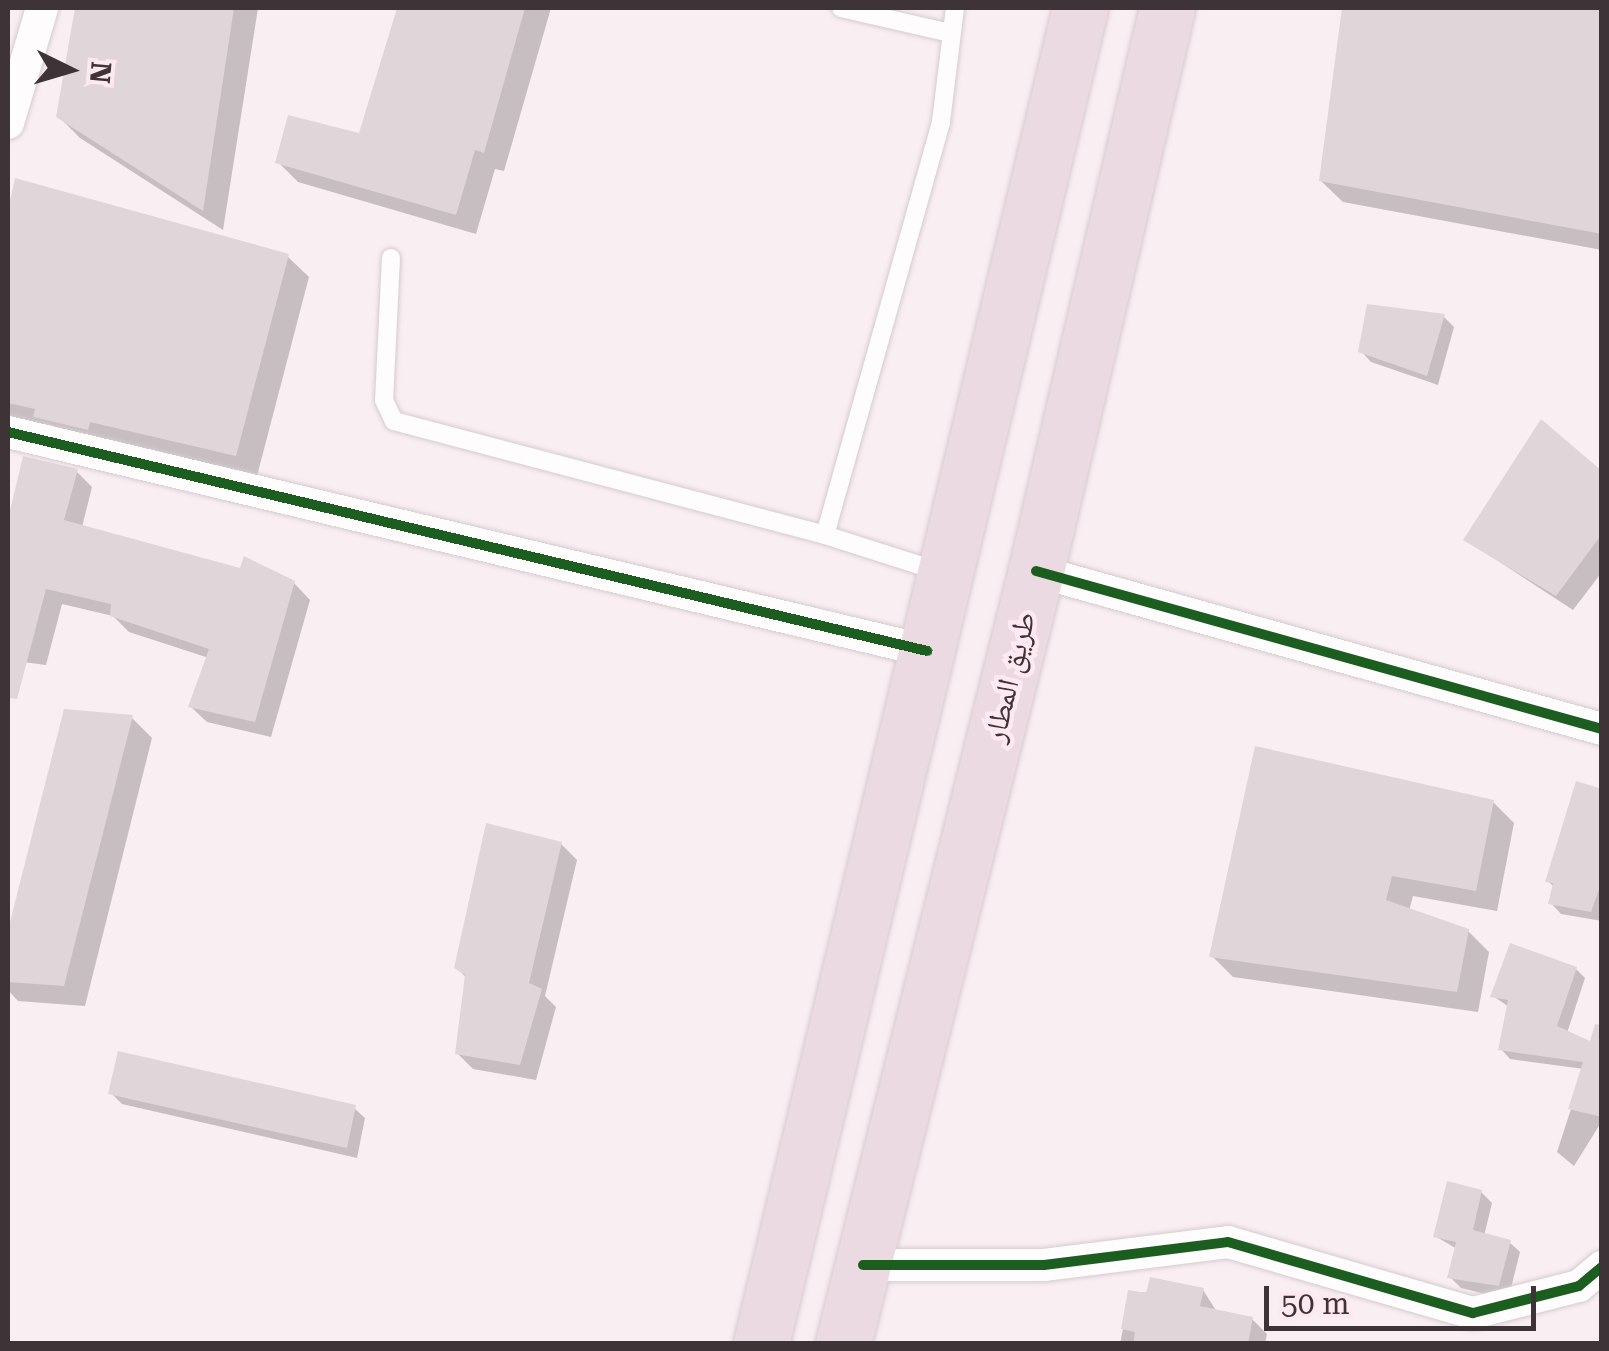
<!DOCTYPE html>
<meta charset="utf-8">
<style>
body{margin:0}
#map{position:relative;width:1609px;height:1351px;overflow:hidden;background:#f9eef2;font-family:"Roboto Serif","Noto Naskh Arabic",serif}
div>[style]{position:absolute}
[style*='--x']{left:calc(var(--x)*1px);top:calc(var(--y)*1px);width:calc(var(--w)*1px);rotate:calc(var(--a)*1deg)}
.shadow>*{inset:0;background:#0003}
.building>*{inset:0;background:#e0d6da}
.roads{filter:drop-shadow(0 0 2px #d5cbcf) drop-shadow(0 0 2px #d5cbcf)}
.lane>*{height:18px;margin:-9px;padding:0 9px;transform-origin:9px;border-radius:9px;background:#fefcfd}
.street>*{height:32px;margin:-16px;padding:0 16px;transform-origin:16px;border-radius:16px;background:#fefcfd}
.highway>*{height:55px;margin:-27.5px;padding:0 27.5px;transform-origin:27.5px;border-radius:27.5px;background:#ebdae2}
.cycleway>*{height:10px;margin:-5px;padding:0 5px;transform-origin:5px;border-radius:5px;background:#1b5e20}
span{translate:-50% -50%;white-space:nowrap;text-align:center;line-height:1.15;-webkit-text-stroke:9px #fee9f1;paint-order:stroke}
.street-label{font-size:30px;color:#3e3438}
.frame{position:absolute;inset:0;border:10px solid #3e3438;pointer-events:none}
.north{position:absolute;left:20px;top:20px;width:100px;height:100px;-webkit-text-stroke:8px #fee9f1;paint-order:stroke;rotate:95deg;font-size:28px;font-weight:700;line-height:40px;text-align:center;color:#3e3438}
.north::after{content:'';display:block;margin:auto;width:35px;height:45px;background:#3e3438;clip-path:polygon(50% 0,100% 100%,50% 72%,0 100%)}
.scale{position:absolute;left:1264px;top:1286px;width:272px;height:45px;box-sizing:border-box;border:5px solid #3e3438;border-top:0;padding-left:12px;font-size:30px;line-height:35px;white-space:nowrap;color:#3e3438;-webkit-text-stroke:8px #fee9f1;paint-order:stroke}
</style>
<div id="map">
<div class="shadow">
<i style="clip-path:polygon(77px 8px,258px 8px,223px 230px,80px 138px,58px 116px)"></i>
<i style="clip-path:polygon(400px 8px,551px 8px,504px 171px,495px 169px,476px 234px,298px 182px,278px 162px,360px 136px)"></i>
<i style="clip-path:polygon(1345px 8px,1602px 8px,1602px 250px,1343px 202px,1321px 181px)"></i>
<i style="clip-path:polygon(16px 181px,287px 256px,309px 277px,257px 476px,8px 419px,8px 222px)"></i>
<i style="clip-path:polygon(1444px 317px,1454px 327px,1438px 385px,1371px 362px,1361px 351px)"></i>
<i style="clip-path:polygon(25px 459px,76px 471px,92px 487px,82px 527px,294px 583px,310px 600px,271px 737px,207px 722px,191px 707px,209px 658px,129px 632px,113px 616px,62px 604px,46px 665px,8px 660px,8px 529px)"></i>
<i style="clip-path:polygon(1602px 474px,1602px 572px,1573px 610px,1466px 540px)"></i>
<i style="clip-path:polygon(66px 712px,131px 717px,152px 738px,85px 1006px,18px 1001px,8px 990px,8px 941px)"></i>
<i style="clip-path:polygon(1602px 790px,1602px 921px,1561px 914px,1551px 903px,1555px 888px,1548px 881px)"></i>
<i style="clip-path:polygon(1493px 802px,1514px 823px,1497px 911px,1413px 896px,1409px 911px,1468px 931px,1489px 952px,1478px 1012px,1233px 977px,1212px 956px)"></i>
<i style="clip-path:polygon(561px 844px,577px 860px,545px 996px,556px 1007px,536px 1080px,473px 1069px,457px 1053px,467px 978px,456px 968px)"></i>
<i style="clip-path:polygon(1576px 969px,1585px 978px,1567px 1033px,1602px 1050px,1602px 1121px,1574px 1166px,1557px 1152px,1584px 1069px,1510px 1059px,1501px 1049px,1509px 1007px,1493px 996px)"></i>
<i style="clip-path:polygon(111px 1093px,354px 1108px,365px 1118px,357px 1158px,122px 1104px)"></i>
<i style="clip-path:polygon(1481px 1192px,1492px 1203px,1484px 1236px,1509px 1242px,1520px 1252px,1509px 1296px,1502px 1298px,1461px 1288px,1450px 1277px,1457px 1249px,1435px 1236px)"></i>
<i style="clip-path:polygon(1203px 1290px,1217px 1312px,1252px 1319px,1267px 1334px,1265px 1344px,1120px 1344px,1130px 1293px)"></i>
</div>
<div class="building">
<i style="clip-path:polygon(75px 8px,234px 8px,203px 211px,56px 117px)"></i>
<i style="clip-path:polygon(397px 8px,525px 8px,484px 153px,475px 150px,456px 215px,275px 163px,288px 115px,359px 133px)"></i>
<i style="clip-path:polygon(1342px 8px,1602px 8px,1602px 234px,1319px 181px)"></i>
<i style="clip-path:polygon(15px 178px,289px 254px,236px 456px,90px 422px,88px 430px,33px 417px,35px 409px,8px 403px,8px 210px)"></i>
<i style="clip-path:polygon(1367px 304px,1445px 314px,1427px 376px,1358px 352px)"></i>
<i style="clip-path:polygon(1541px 419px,1602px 471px,1602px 534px,1556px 596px,1463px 540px)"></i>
<i style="clip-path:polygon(23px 456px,78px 469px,64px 520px,240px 568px,244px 556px,295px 581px,255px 722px,188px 707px,209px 649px,110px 616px,111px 604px,46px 589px,17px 699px,8px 698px,8px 519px)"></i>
<i style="clip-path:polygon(64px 709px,133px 715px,64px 986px,8px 982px,8px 930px)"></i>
<i style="clip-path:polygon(1255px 746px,1494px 800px,1476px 891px,1392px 876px,1386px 900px,1469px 929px,1457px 992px,1209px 957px)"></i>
<i style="clip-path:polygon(1576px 781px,1602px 789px,1602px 881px,1591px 912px,1548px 904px,1553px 883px,1545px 882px)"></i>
<i style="clip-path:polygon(486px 823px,562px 842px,529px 983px,542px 989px,520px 1065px,455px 1054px,465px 975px,454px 968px)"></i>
<i style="clip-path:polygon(1510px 943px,1577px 967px,1557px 1026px,1590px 1041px,1595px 1024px,1602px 1025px,1602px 1117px,1568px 1109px,1583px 1062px,1498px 1050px,1508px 1000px,1490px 997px)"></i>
<i style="clip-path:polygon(118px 1051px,356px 1105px,347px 1148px,108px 1094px)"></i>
<i style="clip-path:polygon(1447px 1181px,1482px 1190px,1473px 1230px,1511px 1240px,1499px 1286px,1447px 1278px,1456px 1242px,1433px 1237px)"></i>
<i style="clip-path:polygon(1150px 1277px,1204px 1288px,1200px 1306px,1253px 1317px,1248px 1344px,1133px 1344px,1135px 1332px,1121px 1329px,1128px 1290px,1146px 1293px)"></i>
</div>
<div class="roads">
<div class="lane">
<i style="--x:841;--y:8;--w:112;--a:12.9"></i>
<i style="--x:391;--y:258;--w:142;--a:92.8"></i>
<i style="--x:384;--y:400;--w:23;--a:65"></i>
<i style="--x:394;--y:421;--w:446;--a:14.8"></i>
<i style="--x:825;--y:535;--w:119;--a:17.7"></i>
<i style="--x:825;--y:535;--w:429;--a:-74.3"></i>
<i style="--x:941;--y:122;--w:115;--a:-83"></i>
</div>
<div class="street">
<i style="--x:8;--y:123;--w:120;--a:-73.5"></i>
<i style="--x:8;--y:432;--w:945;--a:13.4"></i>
<i style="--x:1036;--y:571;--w:588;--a:15.6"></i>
<i style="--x:863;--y:1265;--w:181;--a:0"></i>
<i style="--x:1044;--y:1265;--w:185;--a:-7.1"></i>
<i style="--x:1228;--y:1242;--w:255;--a:16.2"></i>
<i style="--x:1473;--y:1313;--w:109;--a:-14.3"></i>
<i style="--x:1579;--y:1286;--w:30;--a:-40"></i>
</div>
<div class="highway">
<i style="--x:761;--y:1344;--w:1374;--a:-76.57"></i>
<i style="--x:843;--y:1344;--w:797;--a:-75.98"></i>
<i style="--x:1036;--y:571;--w:578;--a:-76.9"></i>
</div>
</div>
<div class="cycleway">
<i style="--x:8;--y:432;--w:945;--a:13.4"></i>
<i style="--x:1036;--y:571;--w:588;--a:15.6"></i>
<i style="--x:863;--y:1265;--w:181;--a:0"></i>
<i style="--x:1044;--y:1265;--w:185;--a:-7.1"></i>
<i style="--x:1228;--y:1242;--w:255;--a:16.2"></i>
<i style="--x:1473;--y:1313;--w:109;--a:-14.3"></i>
<i style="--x:1579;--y:1286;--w:30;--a:-40"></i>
</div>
<div class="street-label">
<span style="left:1010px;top:677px;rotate:-76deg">طريق المطار</span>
</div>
<div class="frame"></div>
<div class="north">N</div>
<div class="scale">50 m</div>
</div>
